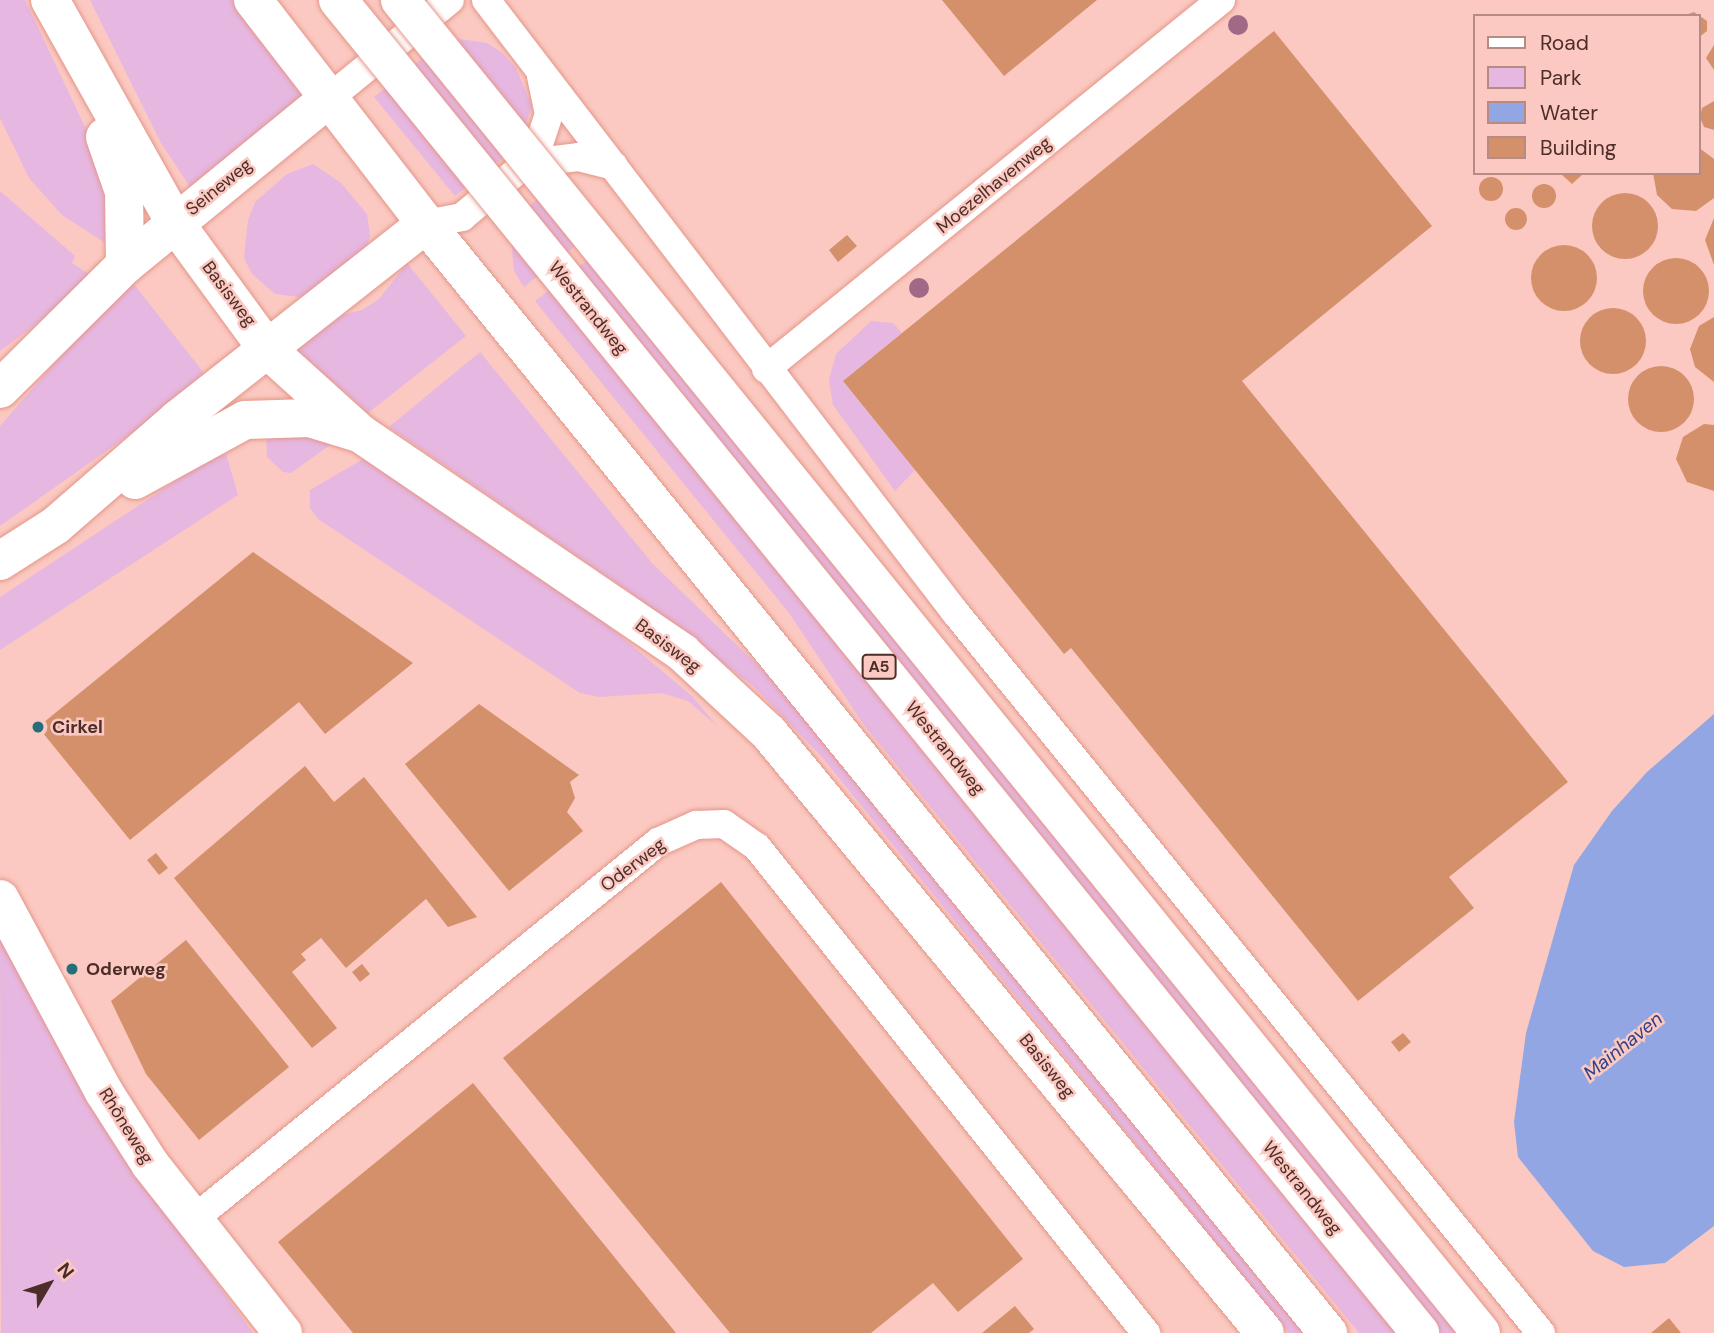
<!DOCTYPE html>
<meta charset="utf-8">
<style>
body{margin:0}
#map{position:relative;width:1714px;height:1333px;overflow:hidden;background:#fbc9c1;font-family:"DM Sans",sans-serif}
div>[style]{position:absolute}
[style*='--x']{left:calc(var(--x)*1px);top:calc(var(--y)*1px);width:calc(var(--w)*1px);rotate:calc(var(--a)*1deg)}
.green>*{inset:0;background:#e6b7e1}
.water>*{inset:0;background:#91a6e2}
.building>*{inset:0;background:#d3906b}
.round{border-radius:50%}
.roads{filter:drop-shadow(0 0 2px #e4968a) drop-shadow(0 0 2px #e4968a)}
.street>*{height:28px;margin:-14px;padding:0 14px;transform-origin:14px;border-radius:14px;background:#fff}
.secondary>*{height:38px;margin:-19px;padding:0 19px;transform-origin:19px;border-radius:19px;background:#fff}
.bridges{filter:drop-shadow(0 0 2px #e4968a) drop-shadow(0 0 2px #e4968a)}
.highway-bridge>*{height:38px;margin:-19px;padding:0 19px;transform-origin:19px;border-radius:19px;background:#fff}
.trees>*{width:20px;height:20px;margin:-10px;border-radius:50%;background:#a26987}
.dots>*{width:19px;height:19px;translate:-50% -50%;box-sizing:border-box;border:4px solid #fbc9c1;border-radius:50%}
span{translate:-50% -50%;white-space:nowrap;text-align:center;line-height:1.15;-webkit-text-stroke:5px #fbc9c1;paint-order:stroke}
.shield-label span{padding:2px 5px;background:#fbc9c1;border:2px solid;border-radius:5px;-webkit-text-stroke-width:0}
.shield-label{font-size:16px;color:#4d2d28;font-weight:700}
.street-label{font-size:18px;color:#4d2d28}
.poi-label{font-size:18px;color:#4d2d28;font-weight:700}
.left{translate:0 -50%;text-align:left}
.water-label{font-size:19px;color:#2f4288;font-style:italic}
.legend{position:absolute;left:1473px;top:14px;width:228px;height:161px;box-sizing:border-box;background:#fbc9c1;border:2px solid #b58b84;margin:0;padding:9px 12px;list-style:none;font-size:21px;color:#4d2d28}
.legend li{display:flex;align-items:center;gap:14px;height:35px}
.legend b{width:35px;border:2px solid #b58b84}
.north{position:absolute;left:14px;top:1249px;width:70px;height:70px;-webkit-text-stroke:5px #fbc9c1;paint-order:stroke;rotate:51deg;font-size:19px;font-weight:700;line-height:28px;text-align:center;color:#4d2d28}
.north::after{content:'';display:block;margin:auto;width:24px;height:32px;background:#4d2d28;clip-path:polygon(50% 0,100% 100%,50% 72%,0 100%)}
</style>
<div id="map">
<div class="green">
<i style="clip-path:polygon(0 0,25px 0,105px 169px,107px 244px,62px 215px,29px 178px,0 118px)"></i>
<i style="clip-path:polygon(90px 0,232px 0,300px 83px,304px 94px,190px 187px,161px 143px)"></i>
<i style="clip-path:polygon(459px 39px,487px 43px,501px 52px,516px 68px,532px 106px,519px 145px,455px 196px,374px 97px,431px 51px)"></i>
<i style="clip-path:polygon(313px 164px,341px 183px,367px 214px,370px 236px,365px 252px,318px 291px,299px 297px,275px 294px,252px 274px,244px 258px,248px 220px,255px 202px,287px 174px)"></i>
<i style="clip-path:polygon(0 191px,75px 256px,72px 263px,89px 274px,63px 304px,0 351px)"></i>
<i style="clip-path:polygon(541px 195px,580px 242px,524px 287px,514px 271px,511px 239px,519px 217px)"></i>
<i style="clip-path:polygon(591px 257px,1468px 1333px,1359px 1333px,1000px 892px,864px 725px,789px 613px,535px 301px)"></i>
<i style="clip-path:polygon(407px 263px,466px 336px,368px 413px,295px 348px,329px 318px,362px 310px,379px 299px)"></i>
<i style="clip-path:polygon(133px 283px,204px 373px,163px 411px,0 526px,0 426px,94px 318px)"></i>
<i style="clip-path:polygon(871px 321px,893px 323px,902px 333px,843px 381px,915px 470px,895px 491px,833px 405px,829px 380px,836px 354px)"></i>
<i style="clip-path:polygon(480px 352px,652px 563px,783px 690px,1316px 1333px,1289px 1333px,821px 756px,753px 686px,638px 598px,389px 427px)"></i>
<i style="clip-path:polygon(266px 432px,337px 440px,291px 473px,283px 472px,267px 457px)"></i>
<i style="clip-path:polygon(226px 454px,238px 495px,0 650px,0 597px,206px 461px)"></i>
<i style="clip-path:polygon(365px 458px,598px 617px,692px 696px,717px 726px,688px 701px,661px 693px,599px 697px,580px 693px,318px 519px,310px 508px,310px 490px)"></i>
<i style="clip-path:polygon(0 926px,100px 1122px,253px 1333px,1px 1333px)"></i>
</div>
<div class="water">
<i style="clip-path:polygon(1714px 714px,1714px 1226px,1665px 1263px,1624px 1267px,1593px 1251px,1518px 1157px,1514px 1122px,1526px 1033px,1574px 865px,1612px 811px,1647px 772px)"></i>
</div>
<div class="building">
<i style="clip-path:polygon(942px 0,1097px 0,1004px 76px)"></i>
<i style="clip-path:polygon(1694px 12px,1707px 21px,1707px 31px,1698px 38px,1698px 16px,1683px 16px)"></i>
<i style="clip-path:polygon(1274px 31px,1432px 226px,1242px 381px,1568px 782px,1449px 877px,1474px 908px,1358px 1001px,1071px 648px,1064px 654px,843px 381px)"></i>
<i style="clip-path:polygon(1714px 45px,1714px 70px,1706px 58px)"></i>
<i style="clip-path:polygon(1714px 101px,1714px 130px,1704px 127px,1700px 118px,1702px 108px)"></i>
<i style="clip-path:polygon(1698px 147px,1714px 159px,1714px 198px,1696px 211px,1672px 209px,1657px 195px,1653px 173px,1698px 173px)"></i>
<i style="clip-path:polygon(1560px 173px,1584px 173px,1572px 184px)"></i>
<i class="round" style="left:1479px;top:177px;width:24px;height:24px"></i>
<i class="round" style="left:1532px;top:184px;width:24px;height:24px"></i>
<i class="round" style="left:1592px;top:193px;width:66px;height:66px"></i>
<i class="round" style="left:1505px;top:208px;width:22px;height:22px"></i>
<i style="clip-path:polygon(1714px 218px,1714px 265px,1705px 240px)"></i>
<i style="clip-path:polygon(847px 235px,857px 246px,838px 262px,829px 250px)"></i>
<i class="round" style="left:1531px;top:245px;width:66px;height:66px"></i>
<i class="round" style="left:1643px;top:258px;width:66px;height:66px"></i>
<i class="round" style="left:1580px;top:308px;width:66px;height:66px"></i>
<i style="clip-path:polygon(1714px 317px,1714px 382px,1695px 367px,1690px 349px,1699px 326px)"></i>
<i class="round" style="left:1628px;top:366px;width:66px;height:66px"></i>
<i style="clip-path:polygon(1704px 424px,1714px 425px,1714px 491px,1687px 482px,1676px 459px,1683px 437px)"></i>
<i style="clip-path:polygon(253px 552px,413px 663px,325px 734px,299px 702px,130px 840px,38px 727px)"></i>
<i style="clip-path:polygon(479px 704px,579px 775px,570px 782px,575px 798px,567px 812px,583px 831px,509px 891px,405px 764px)"></i>
<i style="clip-path:polygon(305px 766px,334px 802px,364px 777px,477px 917px,448px 927px,426px 899px,346px 968px,321px 938px,301px 954px,306px 960px,292px 972px,337px 1028px,312px 1048px,174px 878px)"></i>
<i style="clip-path:polygon(156px 853px,168px 868px,159px 875px,147px 860px)"></i>
<i style="clip-path:polygon(721px 882px,1023px 1259px,958px 1312px,933px 1283px,871px 1333px,730px 1333px,503px 1058px)"></i>
<i style="clip-path:polygon(186px 940px,289px 1067px,199px 1140px,146px 1074px,111px 1001px)"></i>
<i style="clip-path:polygon(362px 964px,370px 974px,360px 982px,352px 972px)"></i>
<i style="clip-path:polygon(1403px 1033px,1411px 1042px,1399px 1052px,1391px 1042px)"></i>
<i style="clip-path:polygon(473px 1083px,676px 1333px,353px 1333px,278px 1242px)"></i>
<i style="clip-path:polygon(1015px 1306px,1034px 1329px,1029px 1333px,982px 1333px)"></i>
<i style="clip-path:polygon(1669px 1318px,1681px 1333px,1651px 1333px)"></i>
</div>
<div class="roads">
<div class="street">
<i style="--x:486;--y:0;--w:771;--a:52.54"></i>
<i style="--x:955;--y:612;--w:929;--a:50.9"></i>
<i style="--x:328;--y:99;--w:157;--a:-39.1"></i>
<i style="--x:529;--y:163;--w:49;--a:-7"></i>
<i style="--x:578;--y:157;--w:37;--a:14"></i>
<i style="--x:426;--y:224;--w:37;--a:-11"></i>
<i style="--x:462;--y:217;--w:95;--a:-39.9"></i>
<i style="--x:535;--y:156;--w:44;--a:-71.6"></i>
<i style="--x:549;--y:114;--w:38;--a:-102"></i>
<i style="--x:766;--y:369;--w:586;--a:-39.04"></i>
<i style="--x:194;--y:1219;--w:598;--a:-39.09"></i>
<i style="--x:658;--y:842;--w:42;--a:-24.1"></i>
<i style="--x:696;--y:825;--w:28;--a:-2"></i>
<i style="--x:724;--y:824;--w:40;--a:34.9"></i>
<i style="--x:757;--y:847;--w:623;--a:51.33"></i>
</div>
<div class="secondary">
<i style="--x:50;--y:0;--w:256;--a:60.7"></i>
<i style="--x:175;--y:223;--w:157;--a:53.8"></i>
<i style="--x:268;--y:350;--w:125;--a:42.1"></i>
<i style="--x:361;--y:434;--w:389;--a:34.2"></i>
<i style="--x:683;--y:653;--w:117;--a:42.9"></i>
<i style="--x:769;--y:733;--w:778;--a:50.42"></i>
<i style="--x:253;--y:0;--w:283;--a:52.3"></i>
<i style="--x:426;--y:224;--w:1430;--a:50.88"></i>
<i style="--x:105;--y:137;--w:58;--a:70.9"></i>
<i style="--x:124;--y:192;--w:73;--a:89.2"></i>
<i style="--x:0;--y:389;--w:176;--a:-44.8"></i>
<i style="--x:125;--y:265;--w:262;--a:-39.3"></i>
<i style="--x:135;--y:480;--w:125;--a:-28.6"></i>
<i style="--x:245;--y:420;--w:65;--a:-1.8"></i>
<i style="--x:310;--y:418;--w:47;--a:17.3"></i>
<i style="--x:0;--y:561;--w:65;--a:-32.5"></i>
<i style="--x:55;--y:526;--w:163;--a:-41"></i>
<i style="--x:178;--y:419;--w:315;--a:-38.2"></i>
<i style="--x:0;--y:899;--w:219;--a:61.7"></i>
<i style="--x:104;--y:1092;--w:85;--a:57.4"></i>
<i style="--x:150;--y:1164;--w:215;--a:51.8"></i>
</div>
</div>
<div class="bridges">
<div class="highway-bridge">
<i style="--x:338;--y:0;--w:1717;--a:50.93"></i>
<i style="--x:400;--y:0;--w:1716;--a:50.96"></i>
</div>
</div>
<div class="trees">
<i style="left:1238px;top:25px"></i>
<i style="left:919px;top:288px"></i>
</div>
<div class="dots">
<i style="left:38px;top:727px;background:#266f7a"></i>
<i style="left:72px;top:969px;background:#266f7a"></i>
</div>
<div class="shield-label">
<span style="left:879px;top:667px">A5</span>
</div>
<div class="street-label">
<span style="left:994px;top:185px;rotate:-39deg">Moezelhavenweg</span>
<span style="left:219px;top:187px;rotate:-39deg">Seineweg</span>
<span style="left:229px;top:294px;rotate:53deg">Basisweg</span>
<span style="left:588px;top:308px;rotate:51deg">Westrandweg</span>
<span style="left:668px;top:646px;rotate:37deg">Basisweg</span>
<span style="left:945px;top:748px;rotate:51deg">Westrandweg</span>
<span style="left:633px;top:865px;rotate:-37deg">Oderweg</span>
<span style="left:1047px;top:1066px;rotate:51deg">Basisweg</span>
<span style="left:126px;top:1126px;rotate:58deg">Rhôneweg</span>
<span style="left:1302px;top:1188px;rotate:51deg">Westrandweg</span>
</div>
<div class="poi-label">
<span class="left" style="left:52px;top:727px">Cirkel</span>
<span class="left" style="left:86px;top:969px">Oderweg</span>
</div>
<div class="water-label">
<span style="left:1623px;top:1046px;rotate:-39deg">Mainhaven</span>
</div>
<ul class="legend">
<li><b style="height:9px;background:#fff"></b>Road</li>
<li><b style="height:19px;background:#e6b7e1"></b>Park</li>
<li><b style="height:19px;background:#91a6e2"></b>Water</li>
<li><b style="height:19px;background:#d3906b"></b>Building</li>
</ul>
<div class="north">N</div>
</div>
